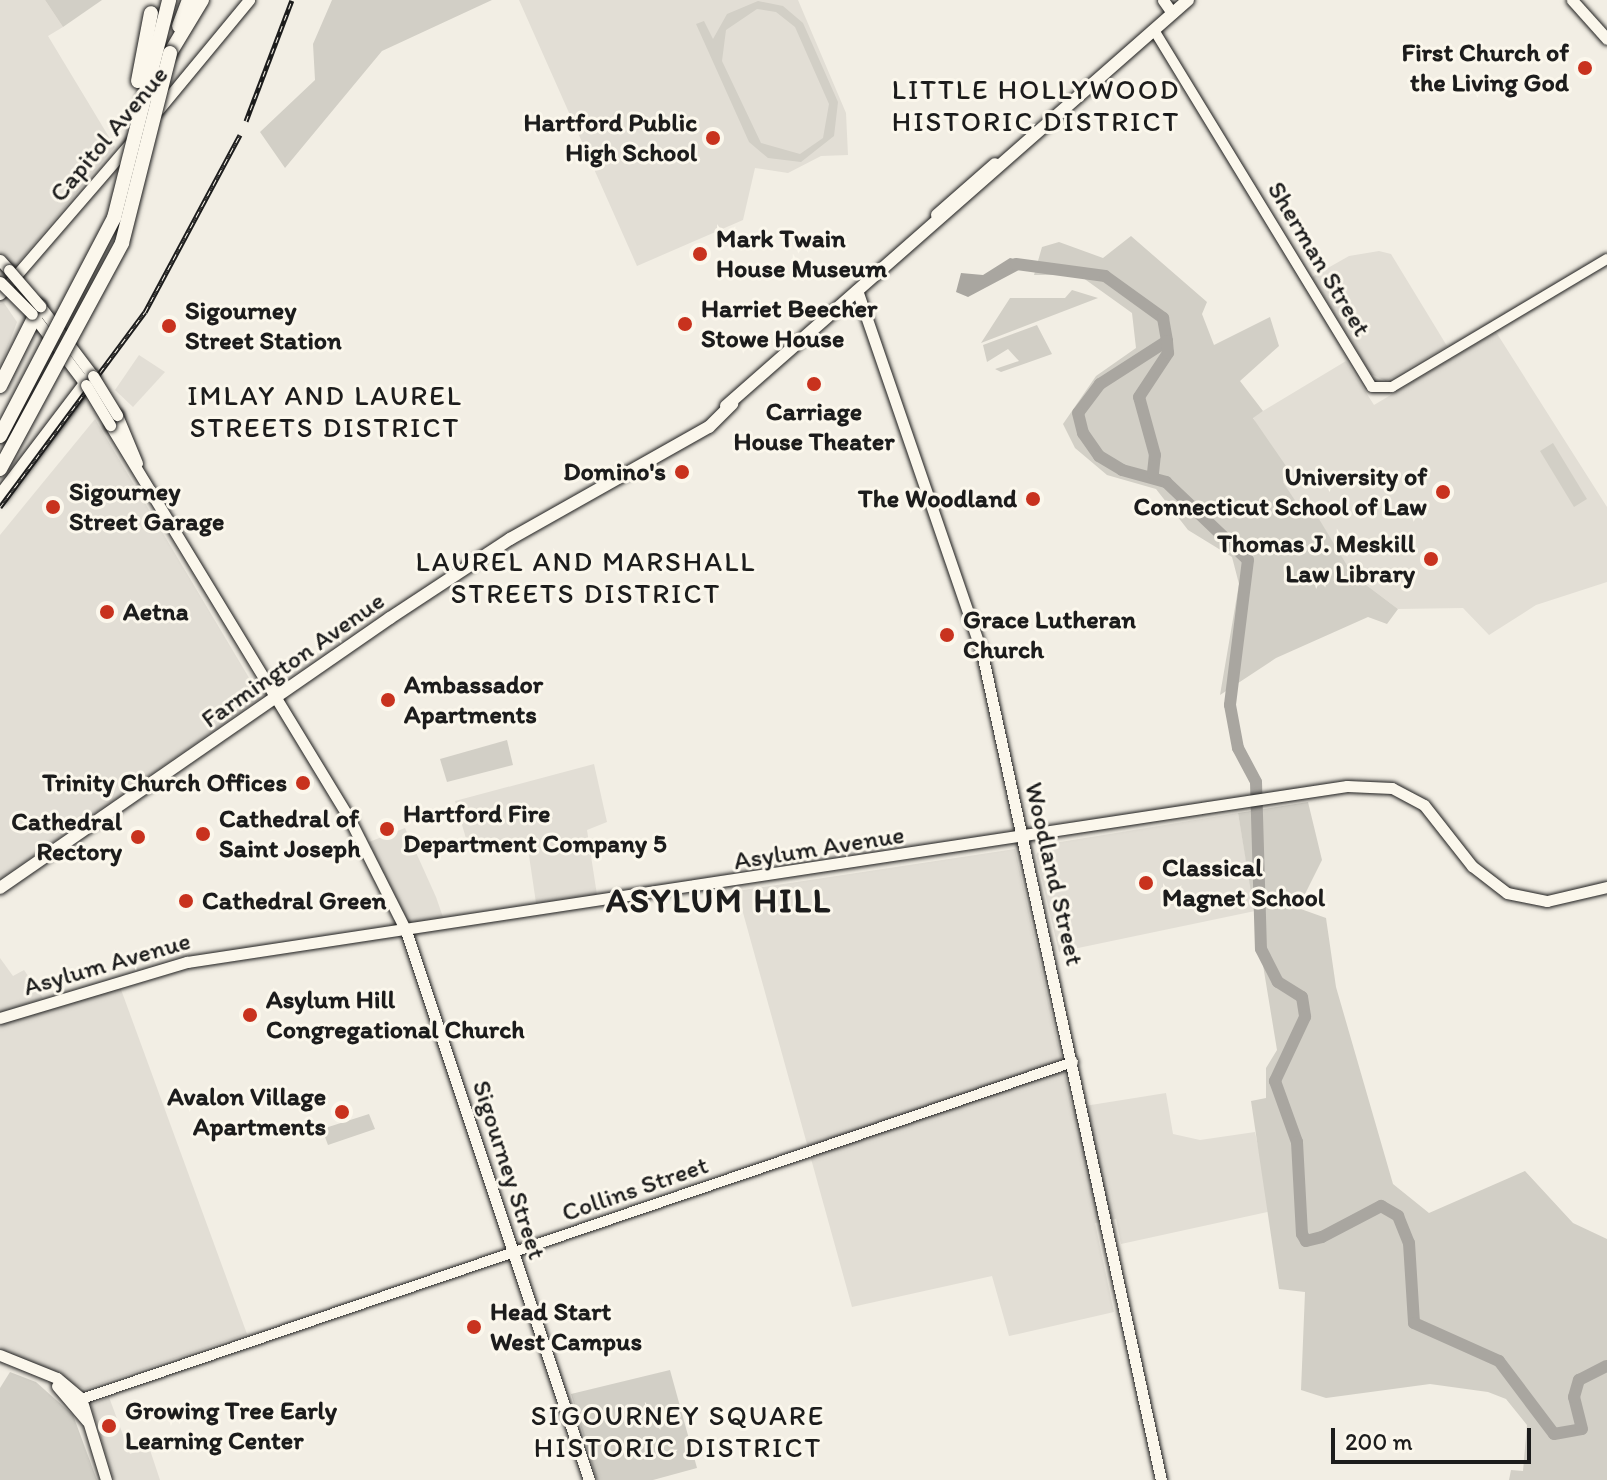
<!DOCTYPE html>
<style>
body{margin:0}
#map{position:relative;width:1607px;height:1480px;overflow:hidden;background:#f2eee4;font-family:Itim,sans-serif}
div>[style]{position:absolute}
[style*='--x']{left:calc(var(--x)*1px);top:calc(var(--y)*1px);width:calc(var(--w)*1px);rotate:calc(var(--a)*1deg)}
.built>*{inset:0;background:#e2ded5}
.green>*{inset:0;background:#d2cfc6}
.water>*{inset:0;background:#a9a6a0}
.river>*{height:12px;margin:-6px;padding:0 6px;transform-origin:6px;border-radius:6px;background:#a9a6a0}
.roads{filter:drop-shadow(0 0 2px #1c1c1c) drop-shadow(0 0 2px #1c1c1c)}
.tertiary>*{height:10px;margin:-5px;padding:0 5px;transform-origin:5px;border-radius:5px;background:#fbf7ec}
.secondary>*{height:11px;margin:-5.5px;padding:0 5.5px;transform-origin:5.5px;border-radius:5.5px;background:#fbf7ec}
.primary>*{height:12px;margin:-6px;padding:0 6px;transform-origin:6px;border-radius:6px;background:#fbf7ec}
.motorway>*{height:14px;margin:-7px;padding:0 7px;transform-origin:7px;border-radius:7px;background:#fbf7ec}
.rail>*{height:5px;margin-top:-2.5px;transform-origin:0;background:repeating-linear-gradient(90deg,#fbf7ec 0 6px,#1c1c1c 0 12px);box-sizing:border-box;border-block:2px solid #1c1c1c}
.bridges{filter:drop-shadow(0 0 2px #1c1c1c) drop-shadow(0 0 2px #1c1c1c)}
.secondary-bridge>*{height:11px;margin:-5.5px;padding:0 5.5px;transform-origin:5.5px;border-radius:5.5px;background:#fbf7ec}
.motorway-bridge>*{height:14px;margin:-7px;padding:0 7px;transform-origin:7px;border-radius:7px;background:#fbf7ec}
.dots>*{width:22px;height:22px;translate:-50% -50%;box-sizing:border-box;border:4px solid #fbf7ec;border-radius:50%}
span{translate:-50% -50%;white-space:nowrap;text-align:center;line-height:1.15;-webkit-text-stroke:6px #fbf7ec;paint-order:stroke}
.poi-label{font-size:26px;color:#1c1c1c;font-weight:700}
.right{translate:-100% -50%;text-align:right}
.left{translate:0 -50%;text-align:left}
.street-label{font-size:26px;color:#1c1c1c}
.neighbourhood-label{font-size:28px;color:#1c1c1c;letter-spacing:2px}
.district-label{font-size:34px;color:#1c1c1c;font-weight:700;letter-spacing:2px}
.scale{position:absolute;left:1331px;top:1428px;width:200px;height:36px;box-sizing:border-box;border:4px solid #1c1c1c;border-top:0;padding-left:10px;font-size:24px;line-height:28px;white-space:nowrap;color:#1c1c1c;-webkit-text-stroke:6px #fbf7ec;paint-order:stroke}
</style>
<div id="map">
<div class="built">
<i style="clip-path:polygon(0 0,45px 0,63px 27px,48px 36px,115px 147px,13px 269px,0 255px)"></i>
<i style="clip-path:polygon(519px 0,798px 0,846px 113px,848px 155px,821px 156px,788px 173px,755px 168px,743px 220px,637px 266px)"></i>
<i style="clip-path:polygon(1379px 251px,1391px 254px,1447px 346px,1386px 381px,1371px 374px,1312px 277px,1349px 256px)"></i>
<i style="clip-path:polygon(4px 303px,17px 322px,0 368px,0 304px)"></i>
<i style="clip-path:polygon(1496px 332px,1607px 507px,1607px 582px,1536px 605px,1489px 635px,1463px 608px,1398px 609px,1353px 575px,1319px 520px,1306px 518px,1283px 482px,1253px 417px,1346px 361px,1374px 405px)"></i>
<i style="clip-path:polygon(139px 355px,165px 372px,133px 407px,115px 390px)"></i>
<i style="clip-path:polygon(95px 419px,261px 698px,0 879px,0 535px)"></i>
<i style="clip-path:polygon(594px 764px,607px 822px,587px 830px,597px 895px,536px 903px,527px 842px,470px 852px,455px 801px)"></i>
<i style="clip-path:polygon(1238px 813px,1255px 911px,1059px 952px,1036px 855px,1042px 845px)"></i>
<i style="clip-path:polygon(405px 828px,436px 897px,444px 920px,408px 923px,369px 842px)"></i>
<i style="clip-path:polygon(1015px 849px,1072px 1108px,1166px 1093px,1173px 1134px,1200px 1140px,1255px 1132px,1272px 1211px,1121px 1244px,1116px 1219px,1095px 1223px,1114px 1312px,1009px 1336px,992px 1276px,852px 1307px,737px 891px)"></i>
<i style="clip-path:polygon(0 958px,13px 976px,24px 970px,43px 998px,0 1013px)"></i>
<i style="clip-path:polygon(119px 984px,247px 1334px,85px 1389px,0 1352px,0 1024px)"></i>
<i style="clip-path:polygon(109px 1397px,130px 1454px,149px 1447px,160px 1480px,114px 1480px,91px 1405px)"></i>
</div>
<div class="green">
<i style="clip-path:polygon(45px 0,102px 0,63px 27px)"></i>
<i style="clip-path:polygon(332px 0,492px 0,382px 51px,285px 168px,260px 132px,315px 80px,313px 44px)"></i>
<i style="clip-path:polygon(evenodd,758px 1px,783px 6px,803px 23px,838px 102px,834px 136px,801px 162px,768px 158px,749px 142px,696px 24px,704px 21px,713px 39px,727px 14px,758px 1px,757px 9px,776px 12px,795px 27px,829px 104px,823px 138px,800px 154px,761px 143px,722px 61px,726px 30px,757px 9px)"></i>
<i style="clip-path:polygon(1131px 236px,1207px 302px,1202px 314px,1214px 345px,1270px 317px,1279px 346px,1240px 381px,1263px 411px,1253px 418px,1286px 466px,1283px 482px,1306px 517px,1319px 519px,1353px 575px,1398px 609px,1387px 624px,1368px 617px,1276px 658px,1220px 695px,1239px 584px,1232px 557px,1188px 530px,1156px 489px,1107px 475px,1075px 448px,1063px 424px,1096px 376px,1136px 348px,1132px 313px,1079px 275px,1034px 275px,1042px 247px,1059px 242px,1103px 258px)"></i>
<i style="clip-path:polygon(1072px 290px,1098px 298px,981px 343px,1010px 298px,1065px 298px)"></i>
<i style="clip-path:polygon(1037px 325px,1052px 354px,1001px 372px,995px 369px,1019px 361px,1008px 349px,987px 362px,983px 345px)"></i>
<i style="clip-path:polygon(1553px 443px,1587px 499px,1574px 507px,1540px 451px)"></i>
<i style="clip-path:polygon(507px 740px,513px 765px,447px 782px,440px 759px)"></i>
<i style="clip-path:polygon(1308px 802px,1322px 860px,1298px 908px,1326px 918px,1336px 987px,1393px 1184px,1429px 1213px,1525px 1171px,1573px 1223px,1607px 1239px,1607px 1480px,1509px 1480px,1511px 1470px,1523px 1471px,1527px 1425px,1506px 1399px,1488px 1392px,1430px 1384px,1326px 1398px,1301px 1390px,1305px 1292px,1279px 1289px,1251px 1101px,1266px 1098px,1266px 1068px,1277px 1050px,1238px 813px)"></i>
<i style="clip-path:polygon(369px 1114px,375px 1129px,328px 1145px,322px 1129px)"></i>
<i style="clip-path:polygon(670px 1370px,697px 1468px,653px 1480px,597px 1480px,571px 1394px)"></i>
<i style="clip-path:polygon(10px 1372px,36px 1382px,73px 1415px,97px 1480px,0 1480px,0 1388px)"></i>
</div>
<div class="water">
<i style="clip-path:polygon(1010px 258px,1032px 263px,968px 297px,956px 292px,961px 273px,983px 275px)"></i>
</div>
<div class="river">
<i style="--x:1016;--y:264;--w:90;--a:7.7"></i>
<i style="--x:1105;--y:276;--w:72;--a:35.9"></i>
<i style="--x:1163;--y:318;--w:23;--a:80"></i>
<i style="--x:1167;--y:341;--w:80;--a:147.3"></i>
<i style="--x:1100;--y:384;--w:36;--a:127"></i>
<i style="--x:1078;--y:413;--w:21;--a:76"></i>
<i style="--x:1083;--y:433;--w:28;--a:55"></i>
<i style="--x:1099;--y:456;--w:27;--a:31"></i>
<i style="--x:1122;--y:470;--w:46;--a:15.3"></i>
<i style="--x:1166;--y:482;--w:113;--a:43.6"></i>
<i style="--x:1248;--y:560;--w:146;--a:97.1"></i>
<i style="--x:1230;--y:705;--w:44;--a:79.5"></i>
<i style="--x:1238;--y:748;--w:38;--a:62"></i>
<i style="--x:1256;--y:782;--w:167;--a:88.3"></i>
<i style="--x:1261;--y:949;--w:37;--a:63"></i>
<i style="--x:1278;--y:982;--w:28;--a:32"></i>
<i style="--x:1302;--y:997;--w:20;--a:81"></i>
<i style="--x:1305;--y:1017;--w:71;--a:115.1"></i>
<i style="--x:1275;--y:1081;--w:65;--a:70.2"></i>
<i style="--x:1297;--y:1142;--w:92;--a:86.9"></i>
<i style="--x:1302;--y:1234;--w:8;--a:60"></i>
<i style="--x:1306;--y:1241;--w:16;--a:-14"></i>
<i style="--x:1322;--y:1237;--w:67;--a:-27.7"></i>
<i style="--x:1381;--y:1206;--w:20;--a:30"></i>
<i style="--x:1398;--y:1216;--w:29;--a:68"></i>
<i style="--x:1409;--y:1243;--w:80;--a:86.4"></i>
<i style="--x:1414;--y:1323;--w:93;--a:24.1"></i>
<i style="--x:1499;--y:1361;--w:91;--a:53"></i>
<i style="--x:1554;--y:1434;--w:28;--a:-10"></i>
<i style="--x:1582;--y:1429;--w:33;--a:-104"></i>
<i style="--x:1574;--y:1397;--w:18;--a:-74"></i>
<i style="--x:1579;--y:1380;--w:31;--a:-27"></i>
<i style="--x:1153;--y:473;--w:18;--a:-84"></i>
<i style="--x:1155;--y:455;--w:60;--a:-105.4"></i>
<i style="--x:1139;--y:397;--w:53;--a:-56.6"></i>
<i style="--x:1168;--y:353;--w:12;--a:-95"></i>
</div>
<div class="roads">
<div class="tertiary">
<i style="--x:1154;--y:30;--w:418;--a:58.6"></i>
<i style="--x:1372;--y:387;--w:20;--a:0"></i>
<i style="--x:1392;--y:387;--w:250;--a:-30.8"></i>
<i style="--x:76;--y:1401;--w:1053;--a:-18.78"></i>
</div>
<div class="secondary">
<i style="--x:1163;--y:0;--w:16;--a:55"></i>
<i style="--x:1572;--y:0;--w:52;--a:48.1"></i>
<i style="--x:158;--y:110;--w:143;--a:-50.4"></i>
<i style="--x:0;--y:260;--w:13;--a:48"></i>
<i style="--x:857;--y:290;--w:384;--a:71"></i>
<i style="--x:982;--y:653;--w:846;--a:77.79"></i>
<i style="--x:0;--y:294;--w:201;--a:-49.2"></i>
<i style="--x:40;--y:306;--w:88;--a:52.9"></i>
<i style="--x:32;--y:314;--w:89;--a:52.7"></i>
<i style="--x:117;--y:415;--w:52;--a:67.4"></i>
<i style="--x:110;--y:425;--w:464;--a:58.7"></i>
<i style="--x:351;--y:822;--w:122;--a:63.2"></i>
<i style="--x:406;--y:931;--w:579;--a:71.57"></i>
<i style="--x:0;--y:1018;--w:195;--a:-16.7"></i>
<i style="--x:187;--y:962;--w:1173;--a:-8.63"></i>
<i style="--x:1347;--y:786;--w:45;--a:2.5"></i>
<i style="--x:1392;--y:788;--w:36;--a:28"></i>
<i style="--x:1424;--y:805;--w:78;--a:51.8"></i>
<i style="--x:1472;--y:866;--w:44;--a:37.6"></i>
<i style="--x:1507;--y:893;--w:41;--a:11.3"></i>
<i style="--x:1547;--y:901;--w:62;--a:-13.1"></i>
<i style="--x:0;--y:1355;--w:61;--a:22"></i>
<i style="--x:57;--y:1378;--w:31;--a:40"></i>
<i style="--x:81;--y:1398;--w:86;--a:73"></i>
<i style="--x:57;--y:1386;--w:46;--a:49.4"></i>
</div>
<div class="primary">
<i style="--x:937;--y:215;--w:77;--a:-41.3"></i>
<i style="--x:726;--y:406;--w:615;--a:-41.31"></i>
<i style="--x:0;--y:888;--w:474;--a:-34.7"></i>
<i style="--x:390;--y:618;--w:144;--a:-33.4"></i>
<i style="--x:510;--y:539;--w:228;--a:-29.4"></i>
<i style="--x:709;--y:427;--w:33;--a:-45"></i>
</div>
<div class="motorway">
<i style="--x:179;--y:26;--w:28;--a:-69"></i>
<i style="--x:170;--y:53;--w:62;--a:-58.9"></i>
<i style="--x:0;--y:386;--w:89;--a:-63.4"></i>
<i style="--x:0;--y:497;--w:152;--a:-52.8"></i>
</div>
</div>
<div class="rail">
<i style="--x:246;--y:121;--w:129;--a:-69.2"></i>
<i style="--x:0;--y:507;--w:243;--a:-53.4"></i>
<i style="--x:145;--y:312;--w:201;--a:-61.8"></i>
</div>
<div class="bridges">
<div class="secondary-bridge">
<i style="--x:9;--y:270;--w:48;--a:49.3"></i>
<i style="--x:0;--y:282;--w:45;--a:45"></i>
<i style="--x:93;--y:376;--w:46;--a:58.4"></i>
<i style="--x:86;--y:385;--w:47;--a:59"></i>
</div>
<div class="motorway-bridge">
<i style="--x:138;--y:81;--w:69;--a:-79.2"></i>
<i style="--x:0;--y:436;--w:246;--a:-62.4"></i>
<i style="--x:114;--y:218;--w:225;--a:-75.8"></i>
<i style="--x:0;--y:469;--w:257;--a:-61.6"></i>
<i style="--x:122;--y:243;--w:196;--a:-75.8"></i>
</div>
</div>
<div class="dots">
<i style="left:1585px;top:68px;background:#c8321e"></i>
<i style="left:713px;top:138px;background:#c8321e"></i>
<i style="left:700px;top:254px;background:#c8321e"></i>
<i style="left:685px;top:324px;background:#c8321e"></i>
<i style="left:169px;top:326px;background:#c8321e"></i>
<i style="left:814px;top:384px;background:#c8321e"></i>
<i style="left:682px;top:472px;background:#c8321e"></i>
<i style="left:1443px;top:492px;background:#c8321e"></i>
<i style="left:1033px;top:499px;background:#c8321e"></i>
<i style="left:53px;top:507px;background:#c8321e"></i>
<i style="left:1431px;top:559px;background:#c8321e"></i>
<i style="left:107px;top:612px;background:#c8321e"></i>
<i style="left:947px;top:635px;background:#c8321e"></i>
<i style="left:388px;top:700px;background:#c8321e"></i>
<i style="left:303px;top:783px;background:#c8321e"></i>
<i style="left:387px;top:829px;background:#c8321e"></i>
<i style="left:203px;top:834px;background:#c8321e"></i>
<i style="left:138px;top:837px;background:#c8321e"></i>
<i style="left:1146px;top:883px;background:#c8321e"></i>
<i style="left:186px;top:901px;background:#c8321e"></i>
<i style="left:250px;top:1015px;background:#c8321e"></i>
<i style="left:342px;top:1112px;background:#c8321e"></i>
<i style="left:474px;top:1327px;background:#c8321e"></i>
<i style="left:109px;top:1426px;background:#c8321e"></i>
</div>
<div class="poi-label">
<span class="right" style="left:1569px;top:68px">First Church of<br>the Living God</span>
<span class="right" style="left:697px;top:138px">Hartford Public<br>High School</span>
<span class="left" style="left:716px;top:254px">Mark Twain<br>House Museum</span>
<span class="left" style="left:701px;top:324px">Harriet Beecher<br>Stowe House</span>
<span class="left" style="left:185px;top:326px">Sigourney<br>Street Station</span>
<span style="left:814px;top:427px">Carriage<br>House Theater</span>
<span class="right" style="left:666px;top:472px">Domino's</span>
<span class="right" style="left:1427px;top:492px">University of<br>Connecticut School of Law</span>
<span class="left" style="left:69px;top:507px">Sigourney<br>Street Garage</span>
<span class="right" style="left:1017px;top:499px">The Woodland</span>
<span class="right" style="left:1415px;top:559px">Thomas J. Meskill<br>Law Library</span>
<span class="left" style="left:123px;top:612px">Aetna</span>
<span class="left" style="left:963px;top:635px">Grace Lutheran<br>Church</span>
<span class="left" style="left:404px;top:700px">Ambassador<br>Apartments</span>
<span class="right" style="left:287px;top:783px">Trinity Church Offices</span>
<span class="left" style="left:403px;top:829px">Hartford Fire<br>Department Company 5</span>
<span class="left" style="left:219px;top:834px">Cathedral of<br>Saint Joseph</span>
<span class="right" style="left:122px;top:837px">Cathedral<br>Rectory</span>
<span class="left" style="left:1162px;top:883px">Classical<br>Magnet School</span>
<span class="left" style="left:202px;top:901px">Cathedral Green</span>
<span class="left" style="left:266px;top:1015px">Asylum Hill<br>Congregational Church</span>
<span class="right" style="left:326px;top:1112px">Avalon Village<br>Apartments</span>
<span class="left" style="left:490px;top:1327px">Head Start<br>West Campus</span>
<span class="left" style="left:125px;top:1426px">Growing Tree Early<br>Learning Center</span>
</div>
<div class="street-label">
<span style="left:109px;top:134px;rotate:-50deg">Capitol Avenue</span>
<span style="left:1319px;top:259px;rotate:59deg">Sherman Street</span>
<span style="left:293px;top:660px;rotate:-35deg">Farmington Avenue</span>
<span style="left:819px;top:848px;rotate:-9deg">Asylum Avenue</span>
<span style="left:1054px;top:874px;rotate:77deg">Woodland Street</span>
<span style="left:107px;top:964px;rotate:-16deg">Asylum Avenue</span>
<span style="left:509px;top:1170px;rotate:72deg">Sigourney Street</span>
<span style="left:635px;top:1189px;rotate:-19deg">Collins Street</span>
</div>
<div class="neighbourhood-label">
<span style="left:1036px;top:105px">LITTLE HOLLYWOOD<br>HISTORIC DISTRICT</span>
<span style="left:325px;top:411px">IMLAY AND LAUREL<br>STREETS DISTRICT</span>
<span style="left:586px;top:577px">LAUREL AND MARSHALL<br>STREETS DISTRICT</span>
<span style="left:678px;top:1431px">SIGOURNEY SQUARE<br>HISTORIC DISTRICT</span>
</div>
<div class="district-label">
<span style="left:719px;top:901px">ASYLUM HILL</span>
</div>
<div class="scale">200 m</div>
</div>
